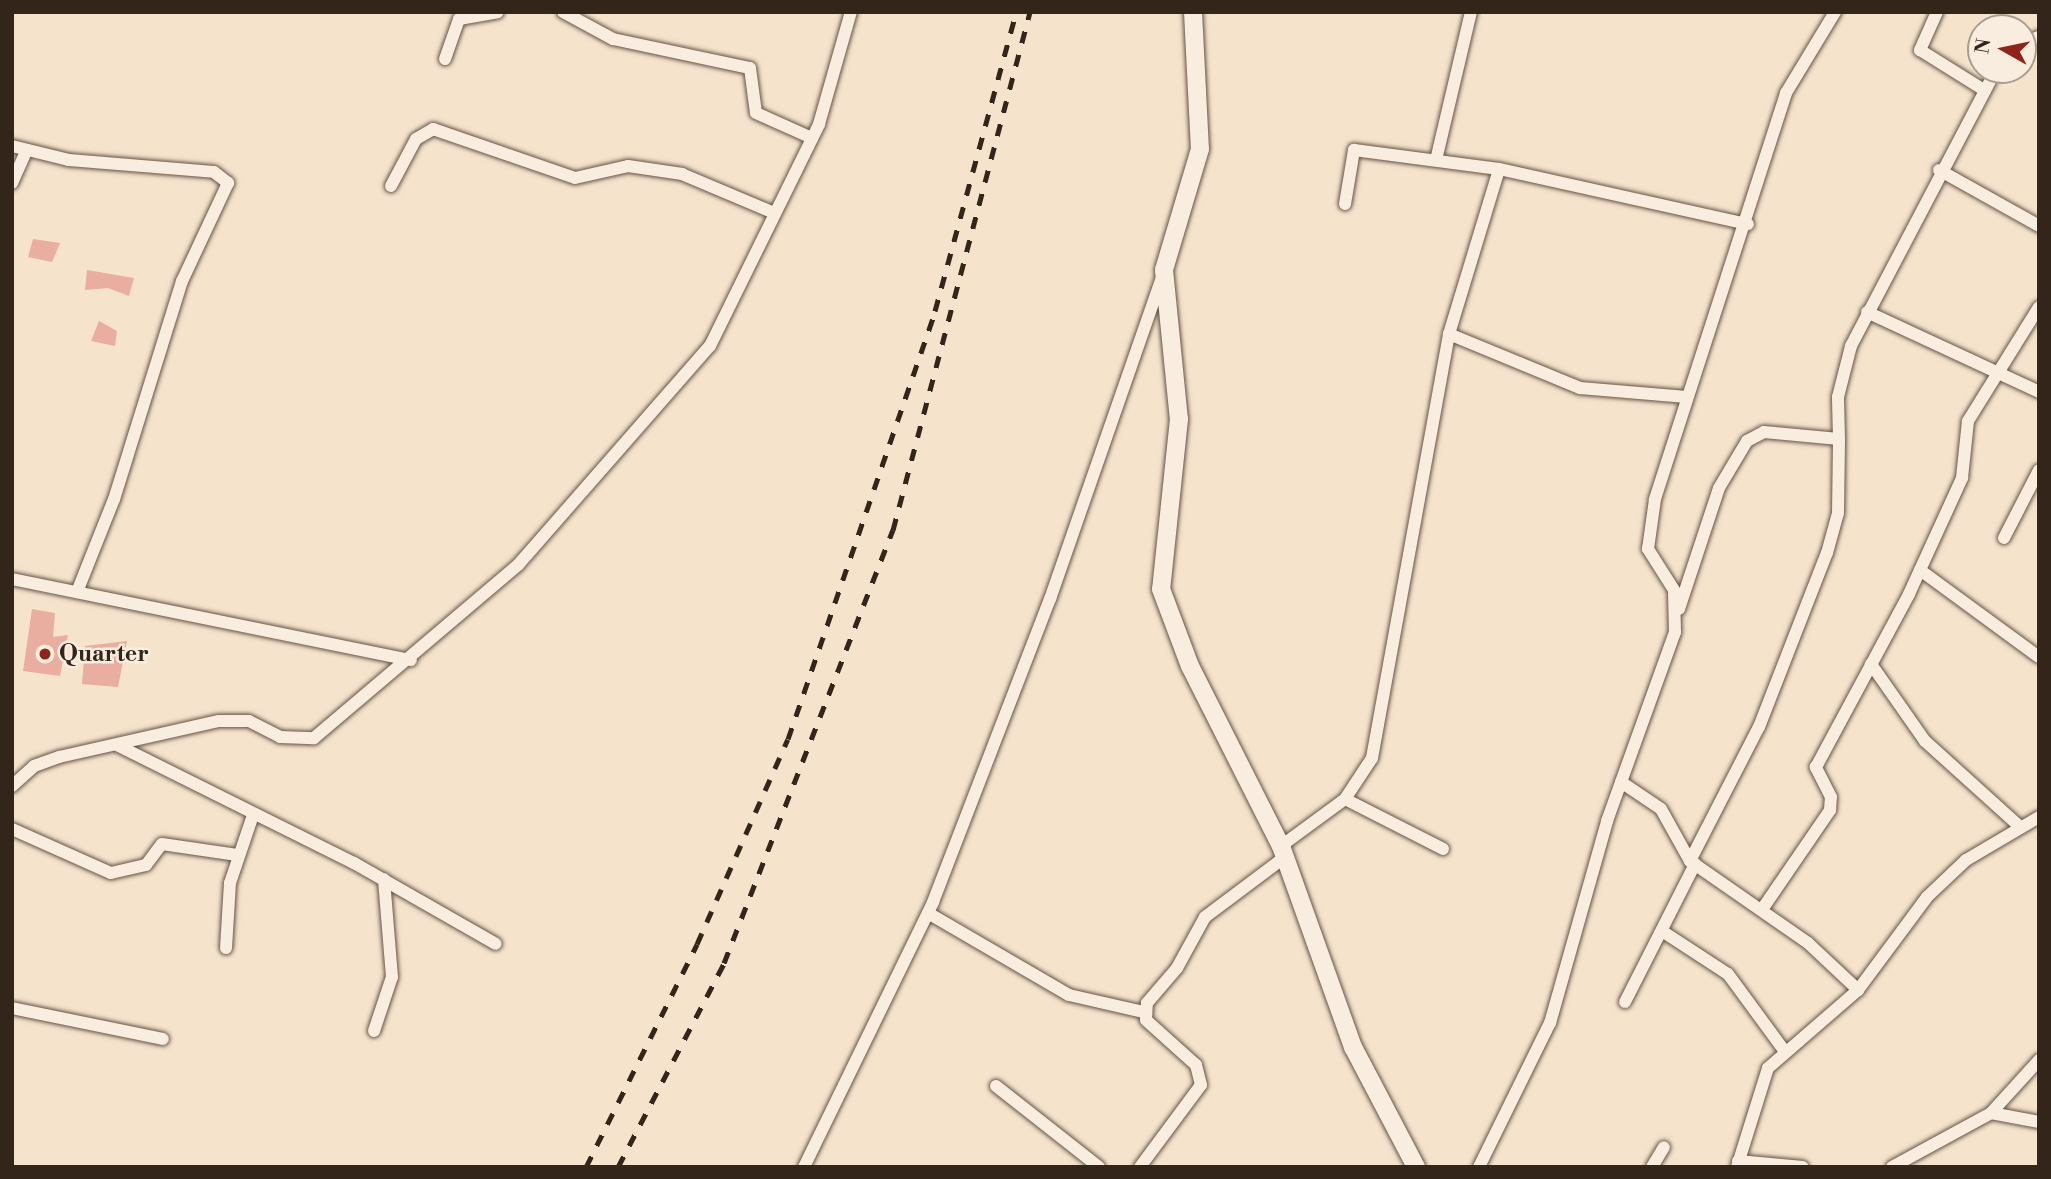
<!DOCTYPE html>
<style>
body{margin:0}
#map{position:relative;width:2051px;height:1179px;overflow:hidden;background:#f5e3cc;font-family:"Libre Bodoni",serif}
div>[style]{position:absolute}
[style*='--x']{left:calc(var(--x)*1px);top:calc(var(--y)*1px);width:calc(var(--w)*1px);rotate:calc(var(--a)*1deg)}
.building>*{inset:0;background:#e9ae9f}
.roads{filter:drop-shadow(0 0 2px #645446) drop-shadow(0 0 2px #645446)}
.minor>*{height:12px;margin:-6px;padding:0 6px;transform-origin:6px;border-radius:6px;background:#f8edde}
.secondary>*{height:18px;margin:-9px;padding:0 9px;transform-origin:9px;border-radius:9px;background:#f8edde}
.rail>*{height:5px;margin-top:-2.5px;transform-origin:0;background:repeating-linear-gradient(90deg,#34251a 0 12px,transparent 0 24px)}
.dots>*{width:19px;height:19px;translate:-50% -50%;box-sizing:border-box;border:4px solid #f8edde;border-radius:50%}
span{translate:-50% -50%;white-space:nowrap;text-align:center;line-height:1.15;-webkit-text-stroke:5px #f8edde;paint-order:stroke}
.poi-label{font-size:23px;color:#34251a;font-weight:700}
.left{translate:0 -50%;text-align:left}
.frame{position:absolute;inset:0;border:14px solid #34251a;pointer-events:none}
.north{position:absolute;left:1967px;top:14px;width:70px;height:70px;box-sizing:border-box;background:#f8edde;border:2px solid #aa9d90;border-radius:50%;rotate:279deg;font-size:19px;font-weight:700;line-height:28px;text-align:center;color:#34251a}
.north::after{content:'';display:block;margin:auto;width:24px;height:32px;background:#8f2418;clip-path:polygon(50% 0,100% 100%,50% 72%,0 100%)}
</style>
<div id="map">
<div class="building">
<i style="clip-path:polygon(33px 239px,60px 243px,52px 262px,28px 257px)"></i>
<i style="clip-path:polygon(87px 270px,134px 278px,129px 296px,108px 288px,85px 290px)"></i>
<i style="clip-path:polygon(99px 321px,117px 331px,115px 346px,91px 341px)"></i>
<i style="clip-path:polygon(32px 609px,55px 613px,53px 637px,68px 635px,60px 676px,23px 671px)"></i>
<i style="clip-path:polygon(127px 641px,118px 687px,82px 684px,85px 646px)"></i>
</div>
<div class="roads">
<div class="minor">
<i style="--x:563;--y:12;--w:57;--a:28.4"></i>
<i style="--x:613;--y:39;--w:140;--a:12"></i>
<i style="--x:750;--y:68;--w:45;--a:82.4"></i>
<i style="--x:756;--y:113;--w:61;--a:24.1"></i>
<i style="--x:1937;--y:12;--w:42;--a:114.1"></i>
<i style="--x:1920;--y:50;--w:75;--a:32"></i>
<i style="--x:2023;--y:43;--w:17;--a:-21"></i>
<i style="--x:445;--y:59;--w:42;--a:-70.7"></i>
<i style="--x:459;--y:19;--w:39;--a:-10"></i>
<i style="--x:12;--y:146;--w:59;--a:13.8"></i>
<i style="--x:69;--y:160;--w:145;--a:4.7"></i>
<i style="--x:214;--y:172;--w:18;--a:38"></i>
<i style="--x:228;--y:183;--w:108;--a:115.1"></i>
<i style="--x:182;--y:281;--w:228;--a:107.3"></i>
<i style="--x:114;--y:499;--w:100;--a:111.7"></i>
<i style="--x:1436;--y:160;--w:152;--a:-76.7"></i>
<i style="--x:1939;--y:170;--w:115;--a:29.2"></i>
<i style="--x:12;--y:183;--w:34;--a:-66"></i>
<i style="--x:391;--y:186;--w:53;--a:-62"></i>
<i style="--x:416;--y:139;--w:20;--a:-30"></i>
<i style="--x:433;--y:129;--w:150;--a:19"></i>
<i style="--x:575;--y:178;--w:54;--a:-12.8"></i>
<i style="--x:628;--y:166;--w:55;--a:8.4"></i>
<i style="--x:682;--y:174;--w:98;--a:22.9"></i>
<i style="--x:1345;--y:204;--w:55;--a:-80.5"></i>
<i style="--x:1354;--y:150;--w:146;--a:7.5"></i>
<i style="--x:1867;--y:312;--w:190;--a:24.9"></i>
<i style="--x:1449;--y:334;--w:142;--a:22.4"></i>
<i style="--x:1580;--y:388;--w:107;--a:4.8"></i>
<i style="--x:2004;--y:538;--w:76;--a:-62.8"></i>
<i style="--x:1920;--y:570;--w:147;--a:36.2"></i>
<i style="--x:12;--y:579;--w:407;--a:11.5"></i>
<i style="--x:1679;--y:609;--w:127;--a:-71.7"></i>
<i style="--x:1719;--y:488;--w:55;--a:-59.2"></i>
<i style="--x:1747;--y:441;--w:19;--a:-28"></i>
<i style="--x:1764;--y:432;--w:75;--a:5.3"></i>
<i style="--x:1839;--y:439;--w:42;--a:-91.4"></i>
<i style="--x:1838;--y:397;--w:53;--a:-75.7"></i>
<i style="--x:1851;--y:346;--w:312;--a:-62.3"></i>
<i style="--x:1871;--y:664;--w:94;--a:55"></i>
<i style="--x:1925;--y:741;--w:127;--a:42.1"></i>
<i style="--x:117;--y:745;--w:265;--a:26.5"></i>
<i style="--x:354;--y:863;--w:163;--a:29.7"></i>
<i style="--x:1621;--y:782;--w:48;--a:34"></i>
<i style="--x:1661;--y:809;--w:60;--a:60.9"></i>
<i style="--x:1690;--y:861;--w:144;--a:34.8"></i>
<i style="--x:1808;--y:943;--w:69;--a:43.2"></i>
<i style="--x:1858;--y:990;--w:119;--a:139.1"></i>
<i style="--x:1768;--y:1068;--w:104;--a:107.4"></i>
<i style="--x:12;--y:786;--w:30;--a:-42"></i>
<i style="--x:34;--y:766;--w:27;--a:-20"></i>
<i style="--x:59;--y:757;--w:164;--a:-12.7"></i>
<i style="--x:219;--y:721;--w:30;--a:0"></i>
<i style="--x:249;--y:721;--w:35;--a:27"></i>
<i style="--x:280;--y:737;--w:34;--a:2"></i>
<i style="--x:314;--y:738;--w:267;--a:-40.3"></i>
<i style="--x:518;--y:565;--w:291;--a:-48.8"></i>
<i style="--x:710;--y:346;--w:247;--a:-63.8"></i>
<i style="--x:819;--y:124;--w:116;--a:-74.1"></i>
<i style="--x:1345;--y:799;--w:110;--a:27"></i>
<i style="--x:12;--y:829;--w:108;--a:24"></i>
<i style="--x:111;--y:873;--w:36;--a:-13"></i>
<i style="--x:146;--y:865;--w:26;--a:-53"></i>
<i style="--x:162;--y:844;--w:76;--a:8.3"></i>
<i style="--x:1281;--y:846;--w:79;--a:-36.3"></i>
<i style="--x:1345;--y:799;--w:49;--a:-56.6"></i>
<i style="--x:1372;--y:758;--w:431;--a:-79.7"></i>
<i style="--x:1449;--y:334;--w:172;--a:-73.1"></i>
<i style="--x:1499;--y:169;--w:255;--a:12.5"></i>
<i style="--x:1690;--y:861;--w:151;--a:-62.8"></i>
<i style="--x:1759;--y:727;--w:187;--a:-68.7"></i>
<i style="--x:1827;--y:553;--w:41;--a:-74.6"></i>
<i style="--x:1838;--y:513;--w:74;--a:-89.2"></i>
<i style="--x:1763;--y:908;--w:119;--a:-55.6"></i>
<i style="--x:1830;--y:810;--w:13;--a:-86"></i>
<i style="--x:1831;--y:797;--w:34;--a:-117"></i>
<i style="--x:1816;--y:767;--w:196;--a:-61.7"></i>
<i style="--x:1909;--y:594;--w:128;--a:-65.4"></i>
<i style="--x:1962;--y:478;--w:57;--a:-84"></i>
<i style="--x:1968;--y:421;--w:134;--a:-58.1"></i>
<i style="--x:928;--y:913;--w:163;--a:30.2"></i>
<i style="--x:1069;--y:995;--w:77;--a:12.8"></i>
<i style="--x:1665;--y:933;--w:75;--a:33.1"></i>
<i style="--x:1728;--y:974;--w:93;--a:53.7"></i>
<i style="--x:226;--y:948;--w:65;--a:-86.5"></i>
<i style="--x:230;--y:883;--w:72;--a:-71.3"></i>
<i style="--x:1858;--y:990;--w:116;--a:-53.4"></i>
<i style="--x:1927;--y:897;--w:54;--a:-43.5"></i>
<i style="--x:1966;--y:860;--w:85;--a:-30.5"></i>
<i style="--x:1625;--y:1002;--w:155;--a:-63.1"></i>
<i style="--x:12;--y:1008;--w:154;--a:11.6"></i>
<i style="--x:374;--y:1031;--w:57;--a:-71.6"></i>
<i style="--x:392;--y:977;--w:98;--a:-94.7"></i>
<i style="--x:996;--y:1086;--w:131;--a:38.2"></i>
<i style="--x:1991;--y:1113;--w:49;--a:10.6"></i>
<i style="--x:1738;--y:1161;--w:65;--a:5.3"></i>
<i style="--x:804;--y:1167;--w:295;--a:-64"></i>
<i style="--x:933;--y:902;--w:325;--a:-68.9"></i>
<i style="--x:1050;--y:599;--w:341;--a:-70.8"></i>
<i style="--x:1140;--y:1167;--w:102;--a:-53.4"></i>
<i style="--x:1201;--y:1085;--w:21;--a:-104"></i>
<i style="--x:1196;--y:1065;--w:67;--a:-138"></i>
<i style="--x:1146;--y:1020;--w:17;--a:-87"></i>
<i style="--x:1147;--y:1003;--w:46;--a:-49.4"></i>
<i style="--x:1177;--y:968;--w:58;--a:-61.2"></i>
<i style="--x:1205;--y:917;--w:100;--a:-36.9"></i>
<i style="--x:1479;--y:1167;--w:161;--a:-63.8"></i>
<i style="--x:1550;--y:1023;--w:210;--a:-74.2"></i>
<i style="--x:1607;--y:821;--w:201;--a:-70.2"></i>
<i style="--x:1675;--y:632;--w:42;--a:-91.4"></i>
<i style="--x:1674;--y:590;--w:49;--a:-122.4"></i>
<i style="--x:1648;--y:549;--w:50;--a:-82"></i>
<i style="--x:1655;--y:499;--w:427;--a:-72.1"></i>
<i style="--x:1786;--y:93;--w:95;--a:-58.8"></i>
<i style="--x:1652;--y:1167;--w:23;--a:-59"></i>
<i style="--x:1892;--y:1167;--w:113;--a:-28.6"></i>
<i style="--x:1991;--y:1113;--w:72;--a:-47.8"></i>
</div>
<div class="secondary">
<i style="--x:1193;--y:12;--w:137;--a:87.1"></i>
<i style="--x:1200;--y:149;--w:126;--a:106.6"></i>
<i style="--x:1164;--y:270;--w:150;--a:84.3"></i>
<i style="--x:1179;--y:419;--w:171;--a:96"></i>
<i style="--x:1161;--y:589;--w:82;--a:69.4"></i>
<i style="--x:1190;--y:666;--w:202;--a:63.2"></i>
<i style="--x:1281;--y:846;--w:214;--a:70.3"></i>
<i style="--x:1353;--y:1047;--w:136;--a:62.3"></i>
</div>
</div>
<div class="rail">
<i style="--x:586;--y:1167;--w:249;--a:-63.5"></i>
<i style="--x:697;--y:944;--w:224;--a:-66.1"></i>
<i style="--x:788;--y:739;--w:453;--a:-71"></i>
<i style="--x:935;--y:311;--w:310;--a:-74.8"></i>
<i style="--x:618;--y:1167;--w:230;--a:-62.5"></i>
<i style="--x:724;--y:963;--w:465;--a:-68.7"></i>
<i style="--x:893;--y:530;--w:536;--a:-75.19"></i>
</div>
<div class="dots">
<i style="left:45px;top:654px;background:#8f2418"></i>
</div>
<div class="poi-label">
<span class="left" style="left:59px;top:654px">Quarter</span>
</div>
<div class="frame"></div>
<div class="north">N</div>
</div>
